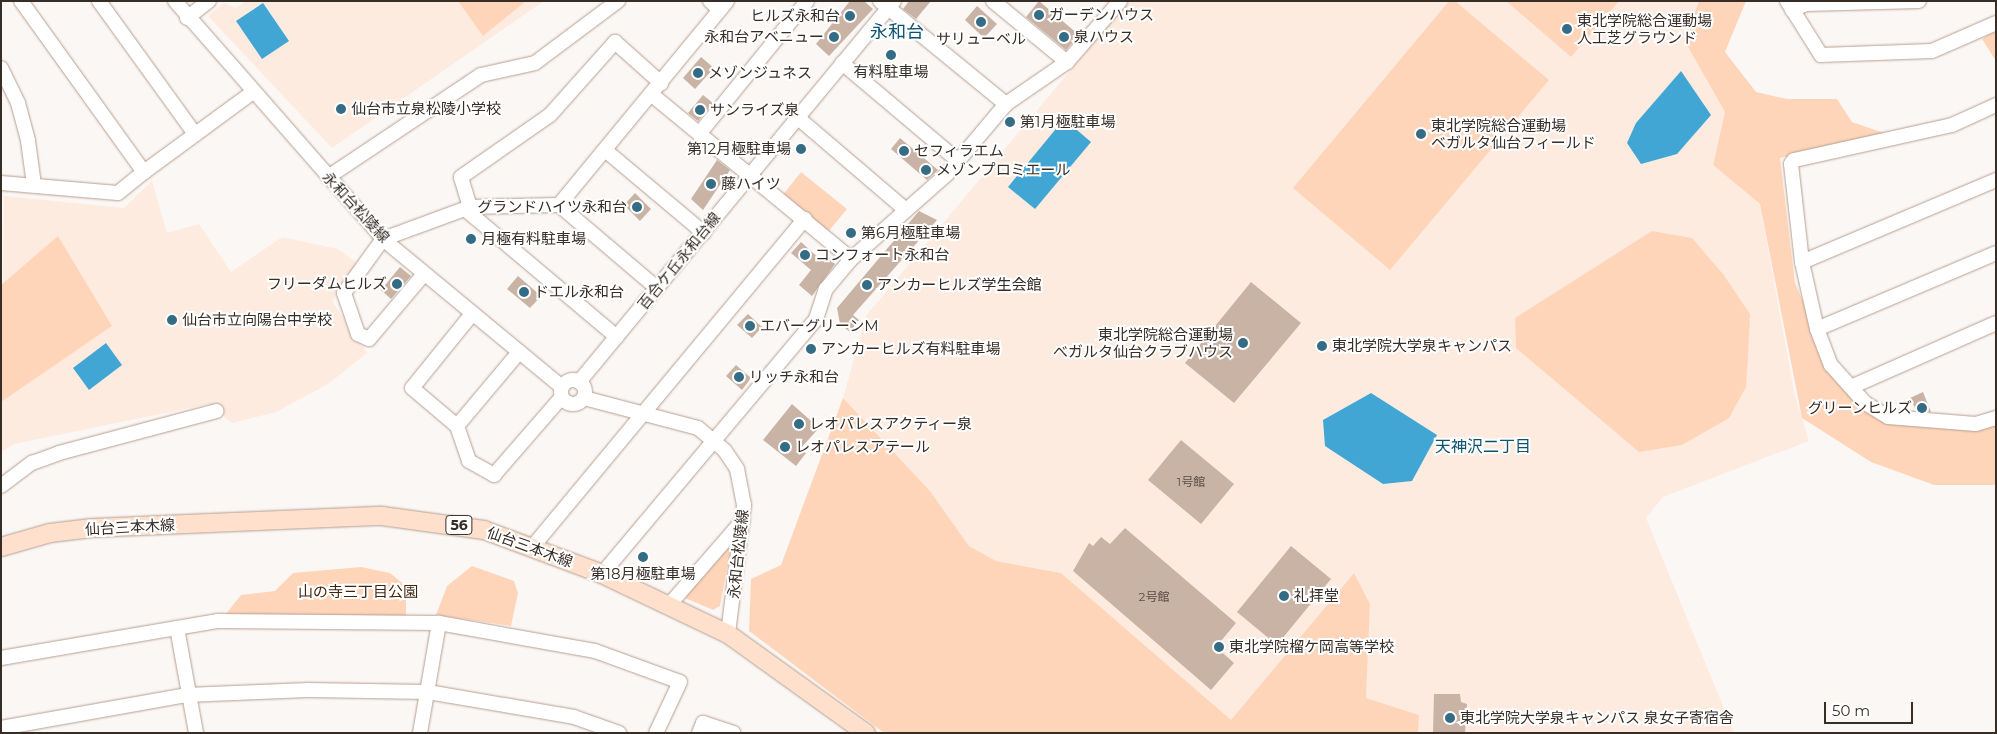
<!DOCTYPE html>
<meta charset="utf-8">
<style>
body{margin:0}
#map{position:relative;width:1997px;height:734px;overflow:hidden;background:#fbf7f4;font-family:Montserrat,"Noto Sans JP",sans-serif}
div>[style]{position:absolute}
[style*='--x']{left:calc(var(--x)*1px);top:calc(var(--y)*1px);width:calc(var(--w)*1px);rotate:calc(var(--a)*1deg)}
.built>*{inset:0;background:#feebe0}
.green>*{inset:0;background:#ffd5ba}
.water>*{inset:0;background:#41a6d4}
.building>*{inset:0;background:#c9b3a5}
.roads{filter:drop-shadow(0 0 1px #b59f91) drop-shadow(0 0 1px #b59f91)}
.minor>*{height:14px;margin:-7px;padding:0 7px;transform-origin:7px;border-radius:7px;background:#fff}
.minor>.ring{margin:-7px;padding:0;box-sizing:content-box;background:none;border:14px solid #fff;border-radius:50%}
.major>*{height:18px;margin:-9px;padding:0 9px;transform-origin:9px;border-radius:9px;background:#fee0cc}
.dots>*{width:14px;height:14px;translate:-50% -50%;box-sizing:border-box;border:2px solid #fff;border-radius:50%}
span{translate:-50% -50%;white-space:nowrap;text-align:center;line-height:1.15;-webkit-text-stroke:4px #fff;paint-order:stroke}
.number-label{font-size:12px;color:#5b4e46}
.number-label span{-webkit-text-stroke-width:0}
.shield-label span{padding:1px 4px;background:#fff;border:1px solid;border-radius:4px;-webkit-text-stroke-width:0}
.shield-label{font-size:14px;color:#362d27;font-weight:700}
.poi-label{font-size:15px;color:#362d27}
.left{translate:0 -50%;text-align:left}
.right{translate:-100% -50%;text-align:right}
.street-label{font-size:15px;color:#362d27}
.park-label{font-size:15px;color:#43250e}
.neighbourhood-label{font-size:16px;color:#0a536f}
.quarter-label{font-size:18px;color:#0a536f}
.frame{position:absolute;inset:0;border:2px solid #362d27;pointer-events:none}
.scale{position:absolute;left:1824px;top:702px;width:89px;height:22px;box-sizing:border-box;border:2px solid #362d27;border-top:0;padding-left:6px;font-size:15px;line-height:18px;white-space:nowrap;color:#362d27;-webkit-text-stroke:4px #fff;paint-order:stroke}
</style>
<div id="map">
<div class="built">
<i style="clip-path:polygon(246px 1px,544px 1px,332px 148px,208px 16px,224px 3px,236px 8px)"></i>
<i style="clip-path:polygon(1128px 1px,1699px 1px,1684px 40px,1725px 112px,1713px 165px,1760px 204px,1794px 392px,1809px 441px,1663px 497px,1646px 518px,1734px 733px,1418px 733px,1419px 715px,1366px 698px,1370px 604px,1354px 573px,1231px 721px,1061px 573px,996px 561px,969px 546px,930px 491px,843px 398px,866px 316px)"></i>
<i style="clip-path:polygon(152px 181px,167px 233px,199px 224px,231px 272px,282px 237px,338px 249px,358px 264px,332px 301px,367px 353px,328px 384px,276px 412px,232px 423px,209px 404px,14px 444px,1px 452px,4px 196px,124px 208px)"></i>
</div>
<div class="green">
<i style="clip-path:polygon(458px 1px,526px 1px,483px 36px)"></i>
<i style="clip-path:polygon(1449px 1px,1455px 1px,1549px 80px,1390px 270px,1293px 188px)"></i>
<i style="clip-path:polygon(1506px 1px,1619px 1px,1571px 57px)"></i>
<i style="clip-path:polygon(1699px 1px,1746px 1px,1725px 52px,1756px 92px,1787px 99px,1837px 99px,1852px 122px,1887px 134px,1780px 158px,1795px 283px,1831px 365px,1888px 417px,1996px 418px,1996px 485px,1934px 485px,1871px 462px,1802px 418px,1760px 204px,1713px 165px,1725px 112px,1684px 40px)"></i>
<i style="clip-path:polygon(1996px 29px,1996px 61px,1982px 39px)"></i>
<i style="clip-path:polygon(801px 172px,847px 209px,827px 233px,782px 196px)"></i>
<i style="clip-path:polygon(1652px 231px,1692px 238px,1723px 274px,1750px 314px,1748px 358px,1746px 387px,1729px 418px,1682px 445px,1639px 452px,1516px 348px,1515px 318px)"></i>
<i style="clip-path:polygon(58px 236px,112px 326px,1px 402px,1px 285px)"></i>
<i style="clip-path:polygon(843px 398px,930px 491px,969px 546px,996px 561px,1061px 573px,1231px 720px,1354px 573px,1370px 604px,1366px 698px,1419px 715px,1418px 733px,884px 733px,749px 631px,751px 579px,781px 565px)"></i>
<i style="clip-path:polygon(725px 547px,731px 548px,720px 606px,713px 610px,685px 598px)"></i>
<i style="clip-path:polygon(472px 566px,514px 581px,518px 593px,511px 626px,436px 615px,447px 586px)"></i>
<i style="clip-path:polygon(361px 567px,390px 573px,406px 586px,406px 618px,222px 619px,241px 595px,275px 591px,293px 573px)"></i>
</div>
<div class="water">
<i style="clip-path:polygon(263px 3px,289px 41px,262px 59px,236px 21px)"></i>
<i style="clip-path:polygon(1681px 71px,1711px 115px,1677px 154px,1641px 164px,1627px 143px,1636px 123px)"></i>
<i style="clip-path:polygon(1064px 119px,1091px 142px,1035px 209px,1008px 187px)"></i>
<i style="clip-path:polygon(106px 343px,122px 365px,89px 390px,73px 368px)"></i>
<i style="clip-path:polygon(1371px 393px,1437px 435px,1412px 481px,1383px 484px,1325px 446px,1323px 420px)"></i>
</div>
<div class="building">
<i style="clip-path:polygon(850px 1px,864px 1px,873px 9px,829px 56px,816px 44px)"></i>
<i style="clip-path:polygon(909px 1px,931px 1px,916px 19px,903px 9px)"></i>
<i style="clip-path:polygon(1039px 1px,1079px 35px,1066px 50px,1026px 17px)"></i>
<i style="clip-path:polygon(977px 6px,997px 24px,984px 38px,965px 20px)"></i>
<i style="clip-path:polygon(701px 57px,714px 68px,695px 89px,683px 78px)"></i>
<i style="clip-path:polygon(703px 95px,713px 103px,698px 121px,688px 113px)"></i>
<i style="clip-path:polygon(900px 138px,938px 170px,927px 180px,891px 149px)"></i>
<i style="clip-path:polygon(717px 160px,730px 170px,703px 210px,691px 199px)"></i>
<i style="clip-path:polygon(635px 193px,651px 209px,640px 221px,624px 205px)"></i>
<i style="clip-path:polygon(919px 211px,937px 220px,853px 315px,859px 320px,850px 332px,840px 324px,837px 308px)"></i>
<i style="clip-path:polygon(801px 242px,821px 260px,825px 255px,835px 264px,812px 296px,799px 285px,811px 270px,791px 253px)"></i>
<i style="clip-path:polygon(400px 267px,411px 276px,391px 299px,381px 290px)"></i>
<i style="clip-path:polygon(518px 276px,541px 296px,530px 308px,507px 289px)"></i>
<i style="clip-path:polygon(1251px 282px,1301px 323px,1234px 403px,1185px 363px)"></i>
<i style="clip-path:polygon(748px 314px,762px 327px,752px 338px,737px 325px)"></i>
<i style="clip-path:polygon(736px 365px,751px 378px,742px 390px,726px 376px)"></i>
<i style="clip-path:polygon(1923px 392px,1931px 412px,1916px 410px,1910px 398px)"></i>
<i style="clip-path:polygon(792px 404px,819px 428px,800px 449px,806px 453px,796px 466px,763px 440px)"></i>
<i style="clip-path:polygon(1181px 440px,1234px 484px,1201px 524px,1148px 480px)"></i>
<i style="clip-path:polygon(1125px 528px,1236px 623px,1216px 647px,1234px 663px,1211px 690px,1073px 571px,1089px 543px,1093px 546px,1101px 537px,1110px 544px)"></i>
<i style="clip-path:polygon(1291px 546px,1331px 579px,1277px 645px,1237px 612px)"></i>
<i style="clip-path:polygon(1434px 694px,1460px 694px,1461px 702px,1467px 704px,1465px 733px,1433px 733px)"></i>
</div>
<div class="roads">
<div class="minor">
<i style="--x:21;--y:1;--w:211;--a:54.3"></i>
<i style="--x:144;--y:172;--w:135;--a:-36.3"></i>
<i style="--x:99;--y:1;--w:164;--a:54.2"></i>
<i style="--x:175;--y:1;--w:316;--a:48.8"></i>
<i style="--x:383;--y:239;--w:232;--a:39.6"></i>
<i style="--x:710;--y:1;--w:13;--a:42"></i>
<i style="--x:880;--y:1;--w:163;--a:39.3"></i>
<i style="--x:993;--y:1;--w:96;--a:39.5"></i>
<i style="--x:1787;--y:1;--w:64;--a:57.8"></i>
<i style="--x:1821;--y:55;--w:111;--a:-2.1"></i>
<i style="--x:1932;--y:51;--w:70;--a:-23.6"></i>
<i style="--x:1792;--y:10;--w:15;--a:-23"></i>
<i style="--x:1806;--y:4;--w:113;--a:-1.5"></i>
<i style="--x:187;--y:18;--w:28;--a:-38"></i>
<i style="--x:842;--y:63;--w:150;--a:40.1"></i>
<i style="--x:1;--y:68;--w:39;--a:64"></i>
<i style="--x:18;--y:103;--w:39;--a:75"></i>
<i style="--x:28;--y:141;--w:44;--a:82.2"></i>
<i style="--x:651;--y:94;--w:259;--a:39.5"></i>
<i style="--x:1996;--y:105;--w:48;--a:155.6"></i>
<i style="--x:1952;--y:125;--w:162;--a:167.5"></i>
<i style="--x:1794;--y:160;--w:5;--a:127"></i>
<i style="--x:1791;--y:164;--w:99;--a:83.6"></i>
<i style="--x:1802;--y:262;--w:69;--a:77.4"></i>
<i style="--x:1817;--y:329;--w:39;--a:69"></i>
<i style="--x:1831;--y:365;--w:51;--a:48.2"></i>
<i style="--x:1865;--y:403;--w:27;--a:31"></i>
<i style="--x:1888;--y:417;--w:88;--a:4.5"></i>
<i style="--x:1976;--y:424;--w:21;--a:-17"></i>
<i style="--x:797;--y:117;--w:143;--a:40.5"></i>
<i style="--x:699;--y:134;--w:171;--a:-50.9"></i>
<i style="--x:605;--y:150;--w:129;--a:40"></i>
<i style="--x:328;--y:177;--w:184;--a:-33.7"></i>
<i style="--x:481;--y:75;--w:55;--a:-12.5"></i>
<i style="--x:535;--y:63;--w:104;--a:-36.8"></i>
<i style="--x:1;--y:183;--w:117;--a:4.9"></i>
<i style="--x:118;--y:193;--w:33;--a:-39"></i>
<i style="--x:559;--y:205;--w:128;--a:40.3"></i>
<i style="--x:470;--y:207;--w:31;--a:-107"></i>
<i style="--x:461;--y:177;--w:108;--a:-34.9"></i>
<i style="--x:550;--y:115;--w:98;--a:-48.3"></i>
<i style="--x:615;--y:42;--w:62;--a:41.7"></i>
<i style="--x:466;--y:210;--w:197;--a:40.1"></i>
<i style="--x:1802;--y:262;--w:211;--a:-22.9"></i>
<i style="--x:424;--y:274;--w:85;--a:130.2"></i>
<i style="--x:369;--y:339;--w:12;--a:-156"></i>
<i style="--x:358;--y:334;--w:43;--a:-108.9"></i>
<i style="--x:344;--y:293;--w:67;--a:-54.2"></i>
<i style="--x:383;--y:239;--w:93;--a:-20.2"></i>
<i style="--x:470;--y:207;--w:89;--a:-1.3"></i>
<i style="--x:559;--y:205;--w:264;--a:-50.5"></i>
<i style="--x:472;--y:314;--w:95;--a:129"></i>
<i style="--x:412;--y:388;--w:59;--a:40.2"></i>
<i style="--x:457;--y:426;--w:97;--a:-50"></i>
<i style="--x:1817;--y:329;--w:194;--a:-23"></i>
<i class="ring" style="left:561px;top:380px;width:10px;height:10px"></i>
<i style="--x:579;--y:382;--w:494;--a:-50.4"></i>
<i style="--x:1851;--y:387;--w:158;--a:-23.8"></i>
<i style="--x:584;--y:398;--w:118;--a:14.7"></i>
<i style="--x:698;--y:428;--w:35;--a:40"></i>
<i style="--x:725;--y:451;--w:22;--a:56"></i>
<i style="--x:737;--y:469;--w:37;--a:79"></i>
<i style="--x:744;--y:505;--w:130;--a:97.1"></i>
<i style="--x:457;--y:426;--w:37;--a:71"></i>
<i style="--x:469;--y:461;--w:29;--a:29"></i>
<i style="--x:494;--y:475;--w:102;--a:-49"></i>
<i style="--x:1;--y:486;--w:39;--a:-37"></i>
<i style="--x:32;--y:463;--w:29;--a:-20"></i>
<i style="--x:59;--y:453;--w:163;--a:-14.9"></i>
<i style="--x:534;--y:545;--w:424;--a:-50.3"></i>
<i style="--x:602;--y:574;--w:333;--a:-50"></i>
<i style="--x:816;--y:319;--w:32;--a:-72"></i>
<i style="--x:826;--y:289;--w:39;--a:-50"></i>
<i style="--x:851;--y:259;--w:128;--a:-41.5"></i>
<i style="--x:947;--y:174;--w:92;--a:-49.9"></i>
<i style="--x:1006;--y:104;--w:74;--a:-34.5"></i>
<i style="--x:1067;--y:62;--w:81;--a:-49"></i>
<i style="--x:670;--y:604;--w:111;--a:-49"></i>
<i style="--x:177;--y:628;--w:107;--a:79.7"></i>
<i style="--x:1;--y:658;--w:219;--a:-9.7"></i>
<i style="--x:217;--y:621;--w:222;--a:0.5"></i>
<i style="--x:439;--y:623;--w:158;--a:10.2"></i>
<i style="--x:595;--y:651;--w:90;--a:20"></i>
<i style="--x:680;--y:682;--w:56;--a:115.2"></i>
<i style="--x:1;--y:728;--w:188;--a:-10.1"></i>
<i style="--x:186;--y:695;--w:122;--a:-2.3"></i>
<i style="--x:308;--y:690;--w:120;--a:1"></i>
<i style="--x:428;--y:692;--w:148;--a:9.7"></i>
<i style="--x:574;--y:717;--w:48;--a:19.6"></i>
<i style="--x:420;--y:733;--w:112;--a:-80.2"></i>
<i style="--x:699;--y:733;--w:11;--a:-68"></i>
<i style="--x:703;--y:723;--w:32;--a:18"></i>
</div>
<div class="major">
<i style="--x:1;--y:547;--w:51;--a:-15.9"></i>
<i style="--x:50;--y:533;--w:42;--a:-6.8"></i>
<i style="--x:92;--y:528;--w:290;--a:-2.4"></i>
<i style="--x:382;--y:516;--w:103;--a:7.8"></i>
<i style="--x:484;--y:530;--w:126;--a:20.4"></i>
<i style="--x:602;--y:574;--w:140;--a:25.5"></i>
<i style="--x:728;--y:634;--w:170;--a:35.7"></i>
</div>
</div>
<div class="dots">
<i style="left:1039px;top:15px;background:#346b85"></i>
<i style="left:850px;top:16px;background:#346b85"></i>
<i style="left:981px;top:22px;background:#346b85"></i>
<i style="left:1567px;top:29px;background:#346b85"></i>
<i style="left:834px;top:37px;background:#346b85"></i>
<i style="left:1064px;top:37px;background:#346b85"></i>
<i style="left:891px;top:55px;background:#346b85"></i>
<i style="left:698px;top:73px;background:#346b85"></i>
<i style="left:341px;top:109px;background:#346b85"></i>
<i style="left:700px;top:110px;background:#346b85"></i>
<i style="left:1010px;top:122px;background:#346b85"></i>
<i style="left:1421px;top:134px;background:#346b85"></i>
<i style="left:801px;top:149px;background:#346b85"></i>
<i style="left:904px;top:151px;background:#346b85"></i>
<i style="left:926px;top:170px;background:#346b85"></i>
<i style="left:711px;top:184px;background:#346b85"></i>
<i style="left:637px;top:207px;background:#346b85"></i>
<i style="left:851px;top:233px;background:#346b85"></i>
<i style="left:471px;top:239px;background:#346b85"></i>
<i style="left:805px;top:255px;background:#346b85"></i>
<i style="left:397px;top:284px;background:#346b85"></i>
<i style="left:867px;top:285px;background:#346b85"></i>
<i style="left:524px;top:292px;background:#346b85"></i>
<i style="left:172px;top:320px;background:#346b85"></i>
<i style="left:750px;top:326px;background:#346b85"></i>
<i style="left:1243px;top:343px;background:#346b85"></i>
<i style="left:1322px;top:346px;background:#346b85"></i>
<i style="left:811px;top:349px;background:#346b85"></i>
<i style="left:739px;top:377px;background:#346b85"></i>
<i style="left:1922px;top:408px;background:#346b85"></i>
<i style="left:799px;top:424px;background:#346b85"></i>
<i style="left:785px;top:447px;background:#346b85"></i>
<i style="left:643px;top:557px;background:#346b85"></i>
<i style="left:1284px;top:596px;background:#346b85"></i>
<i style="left:1219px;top:647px;background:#346b85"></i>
<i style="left:1450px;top:718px;background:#346b85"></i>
</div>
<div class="number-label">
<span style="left:1191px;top:482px">1号館</span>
<span style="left:1154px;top:597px">2号館</span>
</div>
<div class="shield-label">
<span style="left:459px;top:525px">56</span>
</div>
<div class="poi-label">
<span class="left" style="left:1049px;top:15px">ガーデンハウス</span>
<span class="right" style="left:840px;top:16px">ヒルズ永和台</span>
<span class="left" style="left:1577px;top:29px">東北学院総合運動場<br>人工芝グラウンド</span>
<span class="right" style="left:824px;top:37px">永和台アベニュー</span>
<span class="left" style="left:1074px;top:37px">泉ハウス</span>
<span style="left:981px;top:39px">サリューベル</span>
<span style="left:891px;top:72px">有料駐車場</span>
<span class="left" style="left:708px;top:73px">メゾンジュネス</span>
<span class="left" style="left:351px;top:109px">仙台市立泉松陵小学校</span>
<span class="left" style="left:710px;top:110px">サンライズ泉</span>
<span class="left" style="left:1020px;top:122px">第1月極駐車場</span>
<span class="left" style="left:1431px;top:134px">東北学院総合運動場<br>ベガルタ仙台フィールド</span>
<span class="right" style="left:791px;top:149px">第12月極駐車場</span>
<span class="left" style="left:914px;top:151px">セフィラエム</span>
<span class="left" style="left:936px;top:170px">メゾンプロミエール</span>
<span class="left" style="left:721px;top:184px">藤ハイツ</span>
<span class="right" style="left:627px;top:207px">グランドハイツ永和台</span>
<span class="left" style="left:861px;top:233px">第6月極駐車場</span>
<span class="left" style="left:481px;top:239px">月極有料駐車場</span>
<span class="left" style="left:815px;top:255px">コンフォート永和台</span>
<span class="right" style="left:387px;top:284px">フリーダムヒルズ</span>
<span class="left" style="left:877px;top:285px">アンカーヒルズ学生会館</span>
<span class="left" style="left:534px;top:292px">ドエル永和台</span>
<span class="left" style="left:182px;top:320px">仙台市立向陽台中学校</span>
<span class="left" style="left:760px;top:326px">エバーグリーンM</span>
<span class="right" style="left:1233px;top:343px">東北学院総合運動場<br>べガルタ仙台クラブハウス</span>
<span class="left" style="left:1332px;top:346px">東北学院大学泉キャンパス</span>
<span class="left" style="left:821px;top:349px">アンカーヒルズ有料駐車場</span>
<span class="left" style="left:749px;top:377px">リッチ永和台</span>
<span class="right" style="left:1912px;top:408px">グリーンヒルズ</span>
<span class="left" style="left:809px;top:424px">レオパレスアクティー泉</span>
<span class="left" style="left:795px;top:447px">レオパレスアテール</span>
<span style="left:643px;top:574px">第18月極駐車場</span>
<span class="left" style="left:1294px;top:596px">礼拝堂</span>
<span class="left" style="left:1229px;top:647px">東北学院榴ケ岡高等学校</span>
<span class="left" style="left:1460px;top:718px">東北学院大学泉キャンパス 泉女子寄宿舎</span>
</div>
<div class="street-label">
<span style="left:356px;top:207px;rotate:47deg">永和台松陵線</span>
<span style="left:679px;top:261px;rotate:-51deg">百合ケ丘永和台線</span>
<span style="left:130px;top:527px;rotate:-3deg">仙台三本木線</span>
<span style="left:530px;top:547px;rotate:20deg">仙台三本木線</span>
<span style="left:738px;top:554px;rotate:-84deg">永和台松陵線</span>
</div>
<div class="park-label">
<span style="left:358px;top:592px">山の寺三丁目公園</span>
</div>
<div class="neighbourhood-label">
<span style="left:1483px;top:447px">天神沢二丁目</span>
</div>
<div class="quarter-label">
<span style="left:897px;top:32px">永和台</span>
</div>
<div class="frame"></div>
<div class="scale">50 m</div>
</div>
